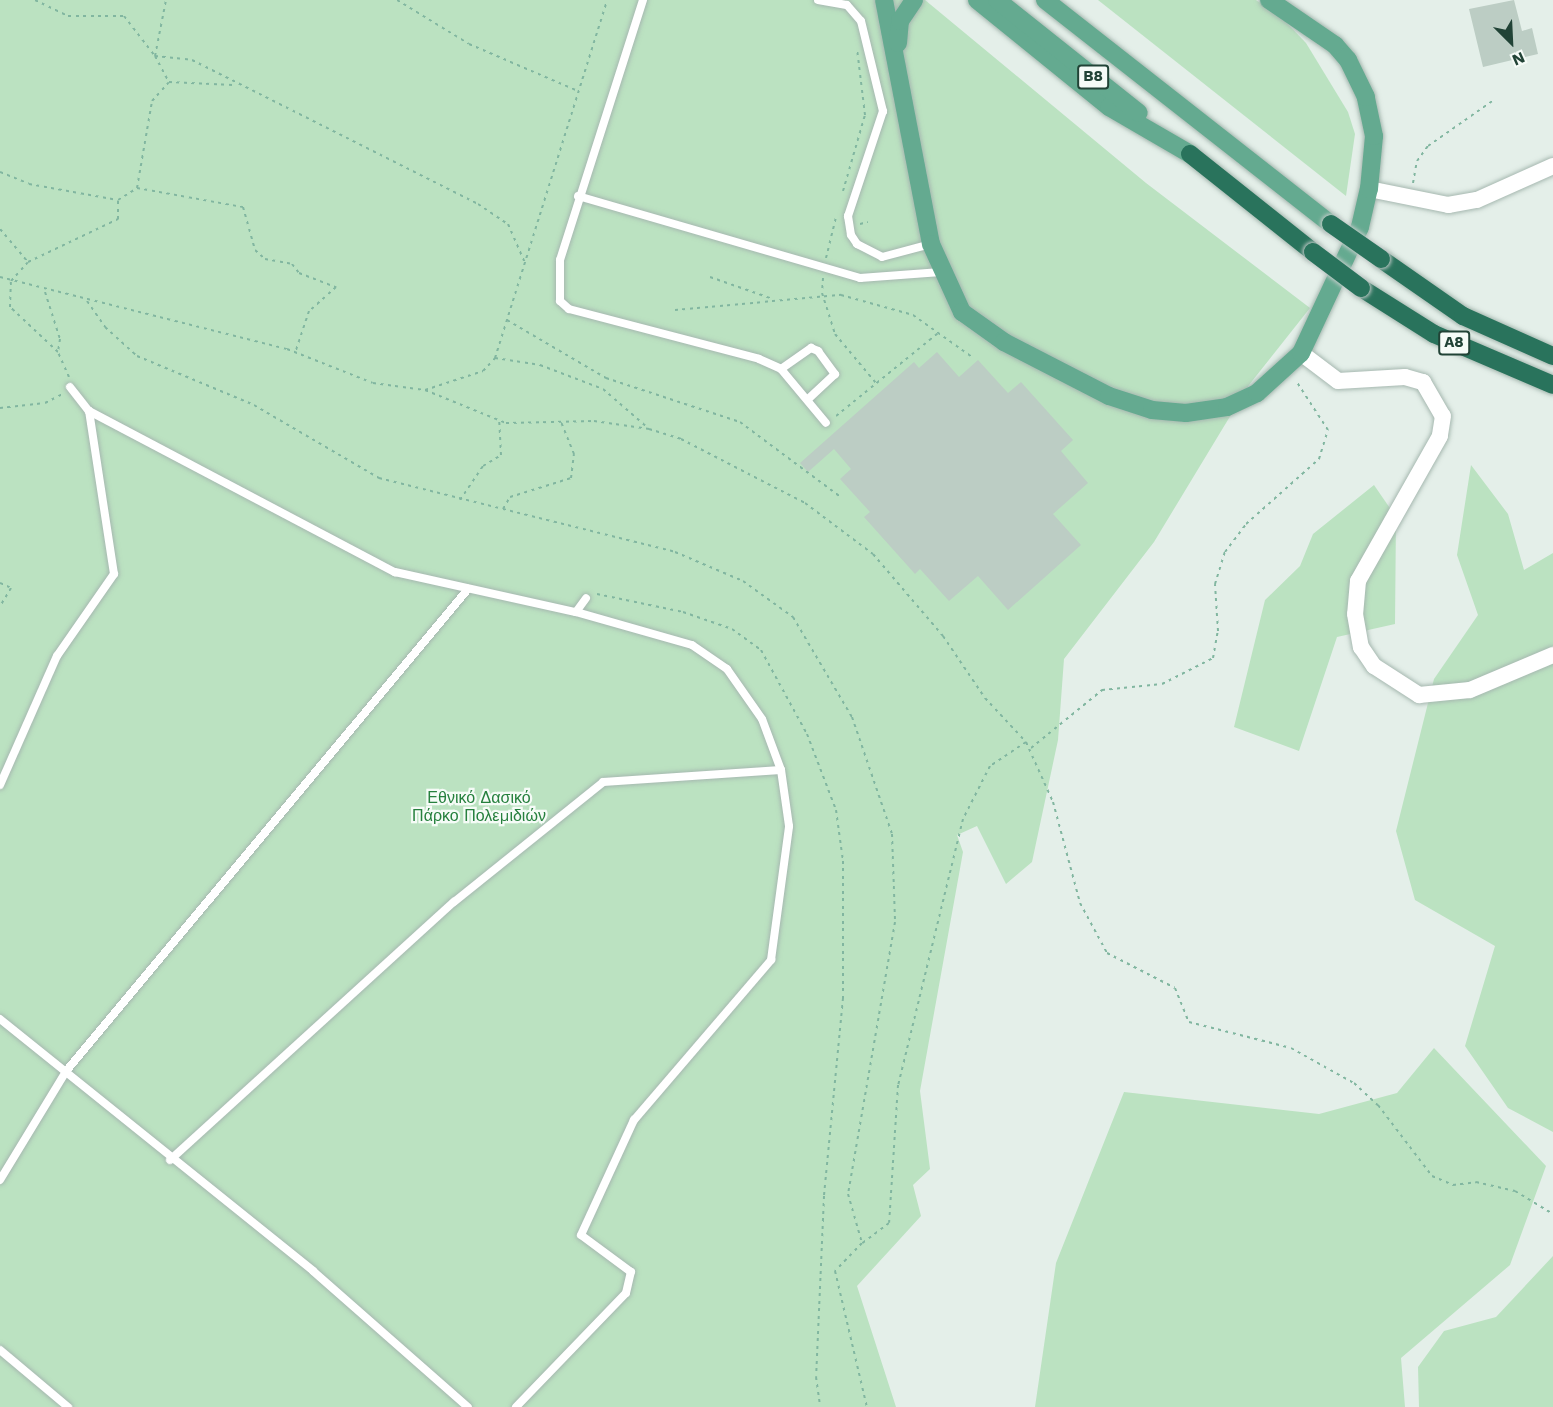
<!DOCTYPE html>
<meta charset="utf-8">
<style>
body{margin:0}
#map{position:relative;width:1553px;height:1407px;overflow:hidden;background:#e4efe9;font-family:"Work Sans",sans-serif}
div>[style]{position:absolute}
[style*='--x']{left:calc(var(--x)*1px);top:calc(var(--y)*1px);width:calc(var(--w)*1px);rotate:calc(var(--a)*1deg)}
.green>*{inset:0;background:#bbe2c1}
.building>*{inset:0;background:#bccdc4}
.path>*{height:2px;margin-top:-1px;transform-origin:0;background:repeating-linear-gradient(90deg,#81b6a0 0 3px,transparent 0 7.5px)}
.roads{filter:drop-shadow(0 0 2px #a6b8b0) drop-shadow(0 0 2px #a6b8b0)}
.service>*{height:8px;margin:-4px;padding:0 4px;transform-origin:4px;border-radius:4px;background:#fff}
.minor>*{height:16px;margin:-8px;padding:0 8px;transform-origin:8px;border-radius:8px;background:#fff}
.primary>*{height:18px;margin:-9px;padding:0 9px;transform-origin:9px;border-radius:9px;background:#64aa90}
.motorway>*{height:18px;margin:-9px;padding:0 9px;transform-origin:9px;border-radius:9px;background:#29735c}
.bridges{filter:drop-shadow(0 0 2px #c1cac7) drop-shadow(0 0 2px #c1cac7)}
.motorway-bridge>*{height:18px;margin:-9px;padding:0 9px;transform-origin:9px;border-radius:9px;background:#29735c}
span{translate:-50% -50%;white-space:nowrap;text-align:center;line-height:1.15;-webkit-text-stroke:4.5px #f5fbf7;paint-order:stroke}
.shield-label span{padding:2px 4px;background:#f5fbf7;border:2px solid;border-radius:4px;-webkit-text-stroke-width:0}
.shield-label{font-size:15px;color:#214336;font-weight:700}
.park-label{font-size:16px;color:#26803e}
.north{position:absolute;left:1481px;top:12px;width:60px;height:60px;-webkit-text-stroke:4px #f5fbf7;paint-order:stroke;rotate:156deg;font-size:16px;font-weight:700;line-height:24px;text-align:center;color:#214336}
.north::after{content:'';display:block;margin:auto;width:21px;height:27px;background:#214336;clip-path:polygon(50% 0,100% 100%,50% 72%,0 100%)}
</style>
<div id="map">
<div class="green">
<i style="clip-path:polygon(0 0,925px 0,1146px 183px,1310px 308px,1249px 385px,1154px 542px,1064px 659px,1058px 740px,1032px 862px,1006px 884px,977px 826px,957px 835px,963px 852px,920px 1091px,930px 1169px,913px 1185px,921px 1216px,857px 1286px,896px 1407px,0 1407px)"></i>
<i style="clip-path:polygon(1098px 0,1256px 0,1283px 19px,1306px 43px,1348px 112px,1355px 134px,1346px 196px)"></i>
<i style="clip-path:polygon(1471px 465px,1508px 514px,1524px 570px,1553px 553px,1553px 1132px,1508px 1108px,1465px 1046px,1495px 946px,1415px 900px,1396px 831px,1434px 679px,1478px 615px,1457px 555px)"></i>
<i style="clip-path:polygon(1374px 485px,1396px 517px,1395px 624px,1337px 637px,1299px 751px,1234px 727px,1265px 600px,1300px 566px,1313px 534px)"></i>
<i style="clip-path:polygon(1434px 1048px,1546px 1166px,1510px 1265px,1401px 1358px,1405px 1407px,1035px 1407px,1056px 1263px,1124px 1092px,1319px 1114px,1397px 1093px)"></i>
<i style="clip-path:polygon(1553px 1256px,1553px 1407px,1419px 1407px,1418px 1367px,1444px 1331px,1496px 1317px)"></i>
</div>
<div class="building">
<i style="clip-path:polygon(1514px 0,1522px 31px,1532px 28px,1538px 54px,1483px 67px,1469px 9px)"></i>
<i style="clip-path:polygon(937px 352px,959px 377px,978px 360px,1008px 393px,1021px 382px,1073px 440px,1061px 451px,1088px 483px,1053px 514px,1081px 545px,1008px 610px,978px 576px,949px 601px,920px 569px,915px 574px,864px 517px,870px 512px,840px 479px,851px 469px,834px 449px,808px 472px,800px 463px,914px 362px,919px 368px)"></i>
</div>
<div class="path">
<i style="--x:35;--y:0;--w:37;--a:26"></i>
<i style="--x:68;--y:16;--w:56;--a:0"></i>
<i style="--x:124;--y:16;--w:51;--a:52.2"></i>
<i style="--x:155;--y:56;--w:57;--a:-78.9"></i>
<i style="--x:397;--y:0;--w:84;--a:31.4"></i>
<i style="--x:469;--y:44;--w:119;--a:23.3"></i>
<i style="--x:155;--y:56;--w:37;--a:6"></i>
<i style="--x:192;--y:60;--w:320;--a:26.7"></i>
<i style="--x:478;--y:204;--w:36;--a:34"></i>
<i style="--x:508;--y:224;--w:43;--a:66.4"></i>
<i style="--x:155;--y:56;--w:30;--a:62"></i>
<i style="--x:169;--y:82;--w:64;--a:2.7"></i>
<i style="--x:0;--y:172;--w:31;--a:22"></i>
<i style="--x:29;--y:184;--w:90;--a:10.2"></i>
<i style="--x:118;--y:200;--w:22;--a:-32"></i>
<i style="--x:137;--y:188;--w:108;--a:10.2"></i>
<i style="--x:243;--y:207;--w:45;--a:74.4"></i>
<i style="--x:255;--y:250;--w:13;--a:42"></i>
<i style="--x:265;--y:259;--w:27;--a:10"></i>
<i style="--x:292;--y:264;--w:11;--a:52"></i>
<i style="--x:299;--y:273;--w:40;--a:21"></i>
<i style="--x:336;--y:287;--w:36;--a:138"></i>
<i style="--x:309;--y:311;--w:44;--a:108.4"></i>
<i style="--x:1413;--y:183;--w:22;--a:-80"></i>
<i style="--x:1417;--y:161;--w:19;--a:-54"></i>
<i style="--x:1428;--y:146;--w:82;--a:-35"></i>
<i style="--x:137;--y:188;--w:88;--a:-80.2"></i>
<i style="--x:152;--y:101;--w:25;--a:-48"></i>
<i style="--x:843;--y:191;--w:79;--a:-73.9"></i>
<i style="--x:865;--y:115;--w:66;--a:-96.9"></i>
<i style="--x:860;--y:224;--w:8;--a:-14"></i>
<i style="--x:0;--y:229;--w:43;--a:49.7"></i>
<i style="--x:826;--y:258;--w:42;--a:-76.3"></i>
<i style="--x:0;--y:277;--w:296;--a:14.1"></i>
<i style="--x:287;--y:349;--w:92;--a:21.6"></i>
<i style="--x:373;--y:383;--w:52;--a:7.7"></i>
<i style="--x:425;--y:390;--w:61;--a:-18.1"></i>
<i style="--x:483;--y:371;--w:18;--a:-47"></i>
<i style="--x:495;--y:358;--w:375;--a:-72.6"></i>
<i style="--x:710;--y:277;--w:64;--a:19.3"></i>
<i style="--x:823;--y:278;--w:15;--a:94"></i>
<i style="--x:822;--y:293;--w:43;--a:72.4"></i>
<i style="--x:835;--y:334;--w:64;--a:50.1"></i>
<i style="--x:45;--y:292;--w:49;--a:72.3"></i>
<i style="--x:60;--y:339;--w:13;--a:99"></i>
<i style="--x:87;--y:301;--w:32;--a:55"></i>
<i style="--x:105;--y:327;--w:43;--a:42.2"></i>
<i style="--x:137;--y:356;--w:127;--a:22.7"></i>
<i style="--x:254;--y:405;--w:145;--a:30.3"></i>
<i style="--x:379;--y:478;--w:305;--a:14"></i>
<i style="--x:675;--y:552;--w:74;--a:23.1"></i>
<i style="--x:743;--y:581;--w:62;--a:35.8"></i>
<i style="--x:793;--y:617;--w:116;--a:59.5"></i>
<i style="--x:852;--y:717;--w:124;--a:71.1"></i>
<i style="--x:892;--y:834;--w:88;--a:88"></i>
<i style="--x:895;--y:922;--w:276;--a:99.8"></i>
<i style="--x:848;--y:1194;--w:51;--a:74.1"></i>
<i style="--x:862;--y:1243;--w:39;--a:134"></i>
<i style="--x:835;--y:1271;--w:140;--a:76.8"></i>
<i style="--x:675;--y:310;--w:167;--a:-5.2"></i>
<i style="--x:841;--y:295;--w:75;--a:15.5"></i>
<i style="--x:913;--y:315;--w:72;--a:35.4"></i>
<i style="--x:507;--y:320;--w:115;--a:30.4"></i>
<i style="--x:606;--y:378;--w:141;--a:18.2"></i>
<i style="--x:740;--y:422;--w:127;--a:36.7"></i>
<i style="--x:495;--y:358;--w:46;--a:8.8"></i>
<i style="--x:540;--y:365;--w:67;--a:20.9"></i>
<i style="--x:603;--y:389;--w:58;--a:40.8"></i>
<i style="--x:69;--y:377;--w:27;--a:-114"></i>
<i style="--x:58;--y:352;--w:66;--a:-136.8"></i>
<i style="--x:10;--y:307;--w:26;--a:-88"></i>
<i style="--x:11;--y:281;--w:25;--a:-48"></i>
<i style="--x:28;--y:262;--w:100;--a:-25.5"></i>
<i style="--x:118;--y:219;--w:19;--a:-90"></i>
<i style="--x:425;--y:390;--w:87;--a:22.2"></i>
<i style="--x:506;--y:423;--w:88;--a:-1.3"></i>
<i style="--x:594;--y:421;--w:56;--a:8.3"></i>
<i style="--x:649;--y:429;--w:34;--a:17"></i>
<i style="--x:681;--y:439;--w:140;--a:27.3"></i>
<i style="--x:805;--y:503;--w:85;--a:36.9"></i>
<i style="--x:873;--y:554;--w:108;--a:49.5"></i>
<i style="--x:943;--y:636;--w:75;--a:55.9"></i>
<i style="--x:985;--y:698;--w:60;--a:47"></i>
<i style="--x:1026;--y:742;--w:43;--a:146.3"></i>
<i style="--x:990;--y:766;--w:59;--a:117"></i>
<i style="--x:963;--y:819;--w:274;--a:103.7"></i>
<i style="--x:898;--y:1085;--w:138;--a:93.7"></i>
<i style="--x:889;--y:1223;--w:34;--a:143"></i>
<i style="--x:0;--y:408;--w:45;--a:-6.3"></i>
<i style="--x:45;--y:403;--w:20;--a:-27"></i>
<i style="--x:836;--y:416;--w:132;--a:-39.1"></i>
<i style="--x:460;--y:500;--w:41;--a:-55.9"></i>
<i style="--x:483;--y:466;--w:21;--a:-31"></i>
<i style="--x:501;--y:455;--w:35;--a:-93"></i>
<i style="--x:503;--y:509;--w:14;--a:-60"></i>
<i style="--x:510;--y:497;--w:64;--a:-17.3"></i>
<i style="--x:571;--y:478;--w:24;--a:-83"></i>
<i style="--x:574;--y:454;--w:35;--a:-112"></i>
<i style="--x:0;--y:583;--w:12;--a:24"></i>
<i style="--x:11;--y:588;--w:21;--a:121"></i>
<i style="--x:597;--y:594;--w:88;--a:11.8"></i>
<i style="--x:683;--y:612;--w:52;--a:19.1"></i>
<i style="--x:732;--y:629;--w:36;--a:36"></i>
<i style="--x:761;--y:650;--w:96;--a:61.3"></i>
<i style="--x:807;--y:734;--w:81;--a:69.1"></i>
<i style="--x:836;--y:810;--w:51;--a:82.2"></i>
<i style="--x:843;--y:861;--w:137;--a:90"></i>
<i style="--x:843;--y:998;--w:199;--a:95.5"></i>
<i style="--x:824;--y:1196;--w:181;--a:92.5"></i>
<i style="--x:816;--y:1377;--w:30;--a:82"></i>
<i style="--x:1026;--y:742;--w:66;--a:65.8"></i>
<i style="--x:1053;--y:802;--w:105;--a:75"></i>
<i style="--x:1080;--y:903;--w:57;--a:61.6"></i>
<i style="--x:1107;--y:953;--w:76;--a:27.2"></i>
<i style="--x:1175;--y:988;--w:37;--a:68"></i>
<i style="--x:1189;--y:1022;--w:105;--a:14.3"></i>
<i style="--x:1291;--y:1048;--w:72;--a:29.1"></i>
<i style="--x:1354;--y:1083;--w:33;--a:43"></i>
<i style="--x:1378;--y:1105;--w:89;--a:52.7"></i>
<i style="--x:1432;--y:1176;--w:23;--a:23"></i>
<i style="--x:1453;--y:1185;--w:23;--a:-7"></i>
<i style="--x:1476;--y:1182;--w:40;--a:13"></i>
<i style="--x:1515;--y:1191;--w:44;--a:31.2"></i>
<i style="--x:1031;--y:748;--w:92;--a:-39.2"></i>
<i style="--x:1102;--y:690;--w:60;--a:-5.7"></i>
<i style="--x:1162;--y:684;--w:57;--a:-27"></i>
<i style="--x:1213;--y:658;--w:27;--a:-80"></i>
<i style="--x:1218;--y:631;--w:47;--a:-93.7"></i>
<i style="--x:1215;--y:584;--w:34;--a:-73"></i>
<i style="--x:1225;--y:552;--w:35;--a:-53"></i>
<i style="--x:1246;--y:524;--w:98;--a:-41.7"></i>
<i style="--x:1319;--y:459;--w:30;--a:-73"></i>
<i style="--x:1328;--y:430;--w:59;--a:-123.1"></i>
</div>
<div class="roads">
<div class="service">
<i style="--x:643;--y:0;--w:273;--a:107.7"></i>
<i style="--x:560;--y:260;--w:41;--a:90"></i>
<i style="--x:560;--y:301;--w:12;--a:42"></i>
<i style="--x:569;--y:309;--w:196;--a:14.7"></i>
<i style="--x:759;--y:359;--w:24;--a:24"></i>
<i style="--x:781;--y:369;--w:70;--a:50.2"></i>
<i style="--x:818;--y:0;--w:29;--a:10"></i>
<i style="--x:847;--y:5;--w:21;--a:49"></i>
<i style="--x:861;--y:21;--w:93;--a:76.3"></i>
<i style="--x:883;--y:111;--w:111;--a:108.4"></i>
<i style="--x:848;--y:216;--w:19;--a:81"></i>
<i style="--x:851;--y:235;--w:11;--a:56"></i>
<i style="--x:857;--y:244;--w:28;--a:27"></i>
<i style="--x:882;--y:257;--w:51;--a:-14.9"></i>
<i style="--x:578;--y:196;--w:294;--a:16.2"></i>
<i style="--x:860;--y:278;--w:81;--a:-4.2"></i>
<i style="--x:781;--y:369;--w:37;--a:-35"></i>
<i style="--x:811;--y:348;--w:8;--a:23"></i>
<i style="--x:818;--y:351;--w:29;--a:54"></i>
<i style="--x:835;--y:374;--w:37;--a:137"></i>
<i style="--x:70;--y:387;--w:31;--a:52"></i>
<i style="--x:89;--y:411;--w:346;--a:27.8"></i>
<i style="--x:395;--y:572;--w:185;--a:12.5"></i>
<i style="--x:576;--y:612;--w:17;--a:-54"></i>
<i style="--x:0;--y:785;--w:141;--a:-66.2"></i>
<i style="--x:57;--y:656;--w:100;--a:-55.2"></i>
<i style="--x:114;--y:574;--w:165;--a:-98.7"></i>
<i style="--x:0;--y:1019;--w:402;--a:38.8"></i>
<i style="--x:313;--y:1271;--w:206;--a:41.3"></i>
<i style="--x:170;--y:1160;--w:384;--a:-42.3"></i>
<i style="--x:454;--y:902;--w:191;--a:-38.8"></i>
<i style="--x:603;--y:782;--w:178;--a:-3.9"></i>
<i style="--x:781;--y:770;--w:54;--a:-110.4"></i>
<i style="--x:762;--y:719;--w:61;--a:-125"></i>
<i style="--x:727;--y:669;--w:42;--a:-145.6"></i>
<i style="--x:692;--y:645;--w:121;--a:-164.1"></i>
<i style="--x:0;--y:1180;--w:129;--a:-58.7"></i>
<i style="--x:67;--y:1070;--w:626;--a:-50.18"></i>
<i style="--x:0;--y:1350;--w:89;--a:40"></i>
<i style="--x:516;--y:1407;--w:158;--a:-46"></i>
<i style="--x:626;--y:1293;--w:22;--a:-77"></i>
<i style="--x:631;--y:1272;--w:62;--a:-143.5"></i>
<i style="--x:581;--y:1235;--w:127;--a:-65.3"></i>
<i style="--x:634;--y:1120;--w:211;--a:-49.4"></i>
<i style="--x:771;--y:960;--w:135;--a:-82.3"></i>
<i style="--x:789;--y:826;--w:57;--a:-98.1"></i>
</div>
<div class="minor">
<i style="--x:1369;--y:189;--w:81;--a:11.4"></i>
<i style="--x:1448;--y:205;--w:29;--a:-10"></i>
<i style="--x:1477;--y:200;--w:83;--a:-24.1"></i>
<i style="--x:1301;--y:353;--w:46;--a:37.1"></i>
<i style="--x:1338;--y:381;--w:67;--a:-3.4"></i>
<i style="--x:1405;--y:377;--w:19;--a:16"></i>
<i style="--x:1423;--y:382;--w:39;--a:60"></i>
<i style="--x:1443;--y:416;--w:20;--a:99"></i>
<i style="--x:1440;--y:436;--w:167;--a:119.5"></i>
<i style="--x:1358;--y:581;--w:33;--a:95"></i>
<i style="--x:1355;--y:614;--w:34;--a:80"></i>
<i style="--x:1361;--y:647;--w:23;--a:56"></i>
<i style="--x:1374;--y:666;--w:54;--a:32.8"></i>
<i style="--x:1419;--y:695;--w:51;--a:-5.6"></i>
<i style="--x:1470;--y:690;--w:90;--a:-22.9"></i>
</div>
<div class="primary">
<i style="--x:884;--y:0;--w:248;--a:79.1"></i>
<i style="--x:931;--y:244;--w:75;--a:65.5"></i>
<i style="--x:962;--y:312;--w:52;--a:35.5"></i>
<i style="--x:1004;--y:342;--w:118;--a:27.2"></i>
<i style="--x:1109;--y:396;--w:45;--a:18"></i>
<i style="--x:1152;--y:410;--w:34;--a:5"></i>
<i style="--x:1186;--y:413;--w:41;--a:-8.3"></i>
<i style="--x:1227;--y:407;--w:33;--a:-25"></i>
<i style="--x:1257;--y:393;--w:59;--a:-42.3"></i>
<i style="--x:1301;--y:353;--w:139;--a:-64.9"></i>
<i style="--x:1360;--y:227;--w:39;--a:-77"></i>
<i style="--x:1369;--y:189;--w:53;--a:-84.6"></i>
<i style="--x:1374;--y:136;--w:40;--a:-102"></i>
<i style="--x:1366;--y:97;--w:41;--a:-115.9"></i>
<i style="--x:1348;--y:60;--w:20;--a:-131"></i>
<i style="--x:1335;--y:45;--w:80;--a:-145.7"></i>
<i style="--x:977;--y:0;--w:170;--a:39"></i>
<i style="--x:1109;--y:107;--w:94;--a:30.1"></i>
<i style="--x:997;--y:0;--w:181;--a:38.5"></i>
<i style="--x:1045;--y:0;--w:363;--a:38.1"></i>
<i style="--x:898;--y:43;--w:22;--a:-85"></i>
<i style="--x:900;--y:21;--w:25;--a:-56"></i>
</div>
<div class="motorway">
<i style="--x:1190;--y:154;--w:157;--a:38.5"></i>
<i style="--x:1381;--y:259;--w:100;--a:34.8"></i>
<i style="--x:1463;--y:316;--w:98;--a:24"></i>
<i style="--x:1361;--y:288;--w:86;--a:32.2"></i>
<i style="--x:1434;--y:334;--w:129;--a:23.2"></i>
</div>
</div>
<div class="bridges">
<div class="motorway-bridge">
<i style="--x:1331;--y:224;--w:61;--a:35"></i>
<i style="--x:1313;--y:252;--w:60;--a:36.9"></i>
</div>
</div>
<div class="shield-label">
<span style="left:1093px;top:77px">B8</span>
<span style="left:1454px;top:343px">A8</span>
</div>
<div class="park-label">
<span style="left:479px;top:807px">Εθνικό Δασικό<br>Πάρκο Πολεμιδιών</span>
</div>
<div class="north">N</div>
</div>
